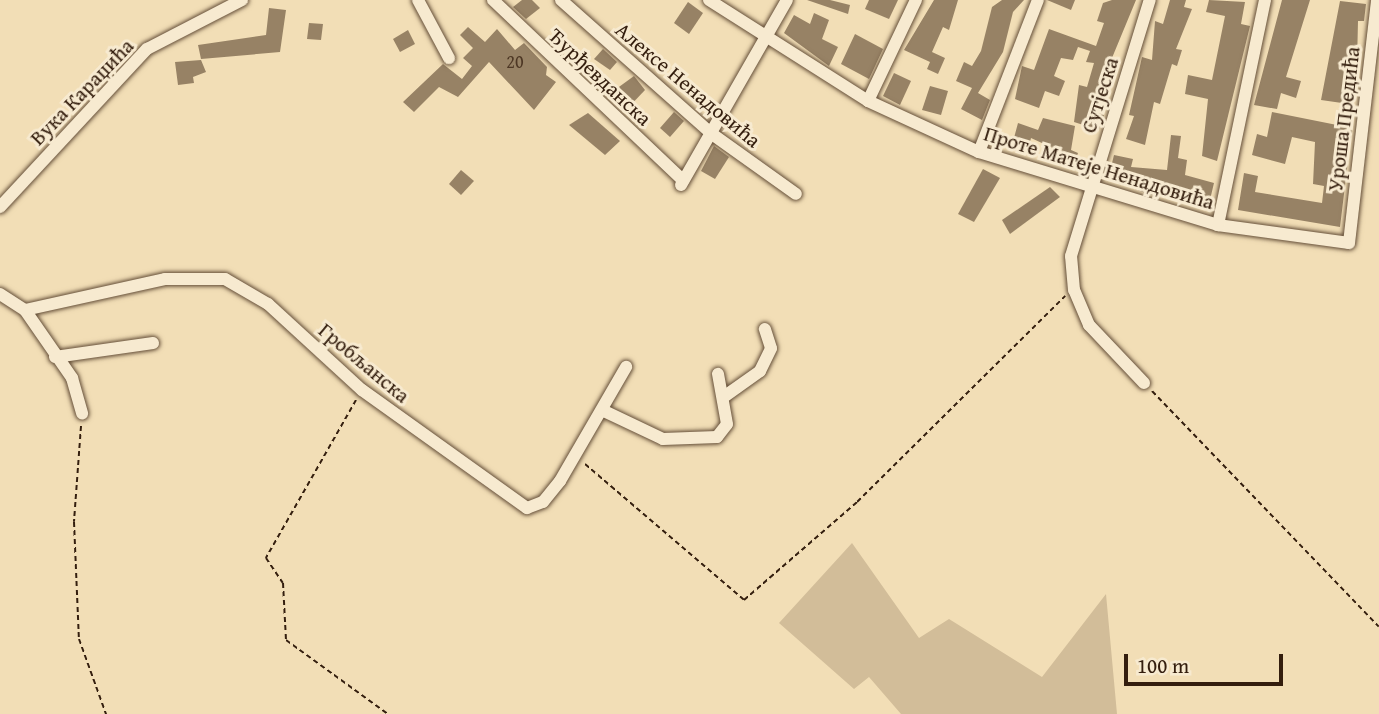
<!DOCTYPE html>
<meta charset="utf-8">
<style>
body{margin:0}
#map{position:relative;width:1379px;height:714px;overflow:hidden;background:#f2deb6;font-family:"Gentium Book Plus",serif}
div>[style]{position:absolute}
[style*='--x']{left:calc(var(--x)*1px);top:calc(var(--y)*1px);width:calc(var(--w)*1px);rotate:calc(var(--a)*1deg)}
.green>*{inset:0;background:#d2bd99}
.building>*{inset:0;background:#978265}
.path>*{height:2px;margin-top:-1px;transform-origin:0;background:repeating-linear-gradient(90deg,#341e0e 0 5px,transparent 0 8.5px)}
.roads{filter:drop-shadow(0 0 2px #644e38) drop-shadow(0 0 2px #644e38)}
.minor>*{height:12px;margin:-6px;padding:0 6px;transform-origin:6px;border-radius:6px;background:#f7ead0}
span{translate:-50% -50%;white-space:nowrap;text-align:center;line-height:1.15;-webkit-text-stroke:6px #f7ead0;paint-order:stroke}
.number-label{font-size:18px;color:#4d3724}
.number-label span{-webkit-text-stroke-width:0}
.street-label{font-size:21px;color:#341e0e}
.scale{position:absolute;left:1124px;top:654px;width:159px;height:32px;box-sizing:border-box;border:4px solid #341e0e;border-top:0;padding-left:9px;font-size:21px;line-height:24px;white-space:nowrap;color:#341e0e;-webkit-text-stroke:5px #f7ead0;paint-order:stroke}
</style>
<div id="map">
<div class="green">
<i style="clip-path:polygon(852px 543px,919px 638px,949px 619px,1042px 677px,1106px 594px,1117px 714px,901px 714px,869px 677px,854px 689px,779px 623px)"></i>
</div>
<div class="building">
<i style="clip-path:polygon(522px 0,532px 0,540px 8px,526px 19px,513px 7px)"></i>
<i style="clip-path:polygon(807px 0,830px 0,850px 5px,848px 14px)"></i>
<i style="clip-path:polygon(869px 0,898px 0,889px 19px,865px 9px)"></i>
<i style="clip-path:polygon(934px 0,958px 0,949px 30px,943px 27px,932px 52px,945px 58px,938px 74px,927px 69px,930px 62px,904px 50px)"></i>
<i style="clip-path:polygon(1002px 0,1024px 0,1013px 12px,1003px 52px,978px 93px,990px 100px,982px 120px,961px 109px,972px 88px,956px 81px,964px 62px,972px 66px,981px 51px,992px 7px)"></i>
<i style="clip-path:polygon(1047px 0,1075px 0,1071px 10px)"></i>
<i style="clip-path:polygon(1112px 0,1136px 0,1107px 70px,1115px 73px,1097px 112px,1104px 115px,1099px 130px,1074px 122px,1079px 85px,1087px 87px,1094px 63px,1086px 62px,1090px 51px,1078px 47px,1073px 60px,1061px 58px,1054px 76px,1065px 81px,1059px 96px,1045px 91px,1039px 108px,1015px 99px,1022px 66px,1034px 70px,1049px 29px,1096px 46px,1104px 23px,1097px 21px,1103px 3px)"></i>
<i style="clip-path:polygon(1170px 0,1186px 0,1184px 7px,1192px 9px,1176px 49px,1182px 50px,1177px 66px,1172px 64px,1160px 104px,1154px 102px,1145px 145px,1126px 139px,1134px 116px,1129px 115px,1142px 57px,1152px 60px,1155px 21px,1163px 24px)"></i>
<i style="clip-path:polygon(1209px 0,1245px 2px,1241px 24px,1250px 26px,1217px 161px,1202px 156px,1208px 99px,1185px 94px,1188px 75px,1212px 80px,1225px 16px,1206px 12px)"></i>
<i style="clip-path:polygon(1282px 0,1310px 0,1286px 77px,1301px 81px,1296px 98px,1281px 93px,1277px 109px,1254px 105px)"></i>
<i style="clip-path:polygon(1340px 1px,1366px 4px,1364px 21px,1358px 21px,1357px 64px,1351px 63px,1349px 104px,1321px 100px)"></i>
<i style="clip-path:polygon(688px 2px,703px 13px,689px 34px,674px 23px)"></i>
<i style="clip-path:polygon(269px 8px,286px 10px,280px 52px,201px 59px,198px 45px,266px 35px)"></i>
<i style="clip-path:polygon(814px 13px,829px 20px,822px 39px,838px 47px,829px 66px,784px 33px,794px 15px,810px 24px)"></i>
<i style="clip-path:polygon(309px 23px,323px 24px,321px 40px,307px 39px)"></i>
<i style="clip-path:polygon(468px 27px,485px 42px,497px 29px,515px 50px,524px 43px,547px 67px,546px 75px,556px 82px,534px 110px,489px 62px,458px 97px,439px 87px,414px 112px,403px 102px,443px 64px,462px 79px,472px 66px,463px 58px,473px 48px,460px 35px)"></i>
<i style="clip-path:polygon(408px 30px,415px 44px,400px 52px,393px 39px)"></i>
<i style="clip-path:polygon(855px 34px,883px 49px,869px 79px,841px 64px)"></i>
<i style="clip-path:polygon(603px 49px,617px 62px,610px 70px,594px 59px)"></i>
<i style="clip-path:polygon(201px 60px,206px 72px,193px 77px,194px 83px,178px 85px,175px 62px)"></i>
<i style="clip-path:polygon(894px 73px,911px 81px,900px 105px,883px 96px)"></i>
<i style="clip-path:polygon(634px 76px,645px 90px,627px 109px,612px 92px)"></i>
<i style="clip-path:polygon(930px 86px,948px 91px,941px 115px,922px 110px)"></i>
<i style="clip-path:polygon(674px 112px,684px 121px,670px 137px,660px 128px)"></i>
<i style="clip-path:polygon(1272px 112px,1352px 128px,1340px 227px,1238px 210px,1244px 173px,1258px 176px,1255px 192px,1322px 203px,1324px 186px,1313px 184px,1315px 142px,1292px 137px,1285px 164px,1252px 155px,1257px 134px,1267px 137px)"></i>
<i style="clip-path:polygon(588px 113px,620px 141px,605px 155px,569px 125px)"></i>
<i style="clip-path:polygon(1043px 118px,1075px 126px,1071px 150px,1078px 153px,1072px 169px,1050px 161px,1055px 149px,1031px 138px,1027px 154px,1011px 149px,1018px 123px,1038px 130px)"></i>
<i style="clip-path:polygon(1171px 135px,1181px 136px,1178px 158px,1187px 160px,1185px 175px,1214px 183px,1209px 204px,1148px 194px,1108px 179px,1114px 155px,1133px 159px,1131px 167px,1167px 170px)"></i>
<i style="clip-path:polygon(714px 146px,729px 157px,715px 179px,701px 171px)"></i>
<i style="clip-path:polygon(983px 169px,1000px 178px,974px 222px,958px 214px)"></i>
<i style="clip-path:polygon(461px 170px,474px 181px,461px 195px,449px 184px)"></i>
<i style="clip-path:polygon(1050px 187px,1060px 197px,1010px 234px,1002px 220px)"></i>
</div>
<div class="path">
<i style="--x:1152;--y:391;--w:327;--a:46.1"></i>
<i style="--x:356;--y:400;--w:182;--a:119.7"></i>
<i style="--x:266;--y:558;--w:30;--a:56"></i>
<i style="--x:283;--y:583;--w:57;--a:87"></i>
<i style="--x:286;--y:640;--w:126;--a:36"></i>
<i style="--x:81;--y:426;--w:96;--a:94.2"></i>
<i style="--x:74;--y:522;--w:117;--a:87.6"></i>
<i style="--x:79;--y:639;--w:80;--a:70.2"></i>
<i style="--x:585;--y:464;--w:209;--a:40.5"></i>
<i style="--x:744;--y:600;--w:150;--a:-40.9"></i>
<i style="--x:857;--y:502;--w:293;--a:-44.7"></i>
</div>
<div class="roads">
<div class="minor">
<i style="--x:418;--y:0;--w:66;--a:61.9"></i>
<i style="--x:493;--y:0;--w:262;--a:43.5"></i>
<i style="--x:561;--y:0;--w:202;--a:41.6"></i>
<i style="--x:712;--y:134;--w:103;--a:35.5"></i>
<i style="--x:709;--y:0;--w:188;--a:32.4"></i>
<i style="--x:868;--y:101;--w:122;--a:24.7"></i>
<i style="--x:979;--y:152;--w:250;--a:17"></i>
<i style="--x:1218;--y:225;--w:132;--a:7.8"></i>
<i style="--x:1349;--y:243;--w:245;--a:-83.4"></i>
<i style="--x:868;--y:101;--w:112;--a:-64.6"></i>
<i style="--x:979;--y:152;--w:163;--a:-68.8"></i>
<i style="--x:681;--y:185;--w:213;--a:-60.2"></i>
<i style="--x:0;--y:207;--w:216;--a:-47.1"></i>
<i style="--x:147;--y:49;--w:107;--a:-27.3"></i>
<i style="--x:1218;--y:225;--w:230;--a:-78.2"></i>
<i style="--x:0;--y:294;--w:30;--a:33"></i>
<i style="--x:25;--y:310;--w:143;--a:-12.5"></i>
<i style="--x:165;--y:279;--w:60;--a:0"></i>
<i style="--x:225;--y:279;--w:50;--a:30.2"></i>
<i style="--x:268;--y:304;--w:127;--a:42.5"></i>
<i style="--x:362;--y:390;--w:203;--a:35.6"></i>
<i style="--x:527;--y:508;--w:17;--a:-21"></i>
<i style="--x:543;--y:502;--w:27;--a:-51"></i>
<i style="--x:560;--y:481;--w:132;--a:-59.9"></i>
<i style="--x:25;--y:310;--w:83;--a:55.3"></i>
<i style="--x:72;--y:378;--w:37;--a:74"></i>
<i style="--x:55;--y:357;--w:99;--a:-8.1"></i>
<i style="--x:1144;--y:383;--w:80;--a:-133.5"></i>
<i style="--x:1089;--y:325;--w:38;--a:-113"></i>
<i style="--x:1074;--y:290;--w:34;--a:-95"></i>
<i style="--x:1071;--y:256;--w:268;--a:-72.9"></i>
<i style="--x:725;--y:396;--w:43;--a:-35.5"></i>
<i style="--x:760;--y:371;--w:25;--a:-64"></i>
<i style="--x:771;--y:348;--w:20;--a:-108"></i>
<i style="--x:604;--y:411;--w:65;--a:25.4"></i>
<i style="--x:663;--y:439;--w:54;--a:-2.1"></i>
<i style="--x:717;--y:437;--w:16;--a:-52"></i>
<i style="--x:727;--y:424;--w:51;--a:-100.2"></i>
</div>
</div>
<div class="number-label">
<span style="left:515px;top:62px">20</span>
</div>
<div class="street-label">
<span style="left:600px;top:77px;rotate:43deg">Ђурђевданска</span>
<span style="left:688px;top:85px;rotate:40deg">Алексе Ненадовића</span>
<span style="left:82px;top:92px;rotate:-46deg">Вука Караџића</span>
<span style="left:1100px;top:95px;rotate:-72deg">Сутјеска</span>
<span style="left:1344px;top:119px;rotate:-83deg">Уроша Предића</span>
<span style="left:1099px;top:168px;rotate:17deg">Проте Матеје Ненадовића</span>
<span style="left:364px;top:363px;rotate:40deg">Гробљанска</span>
</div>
<div class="scale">100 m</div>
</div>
